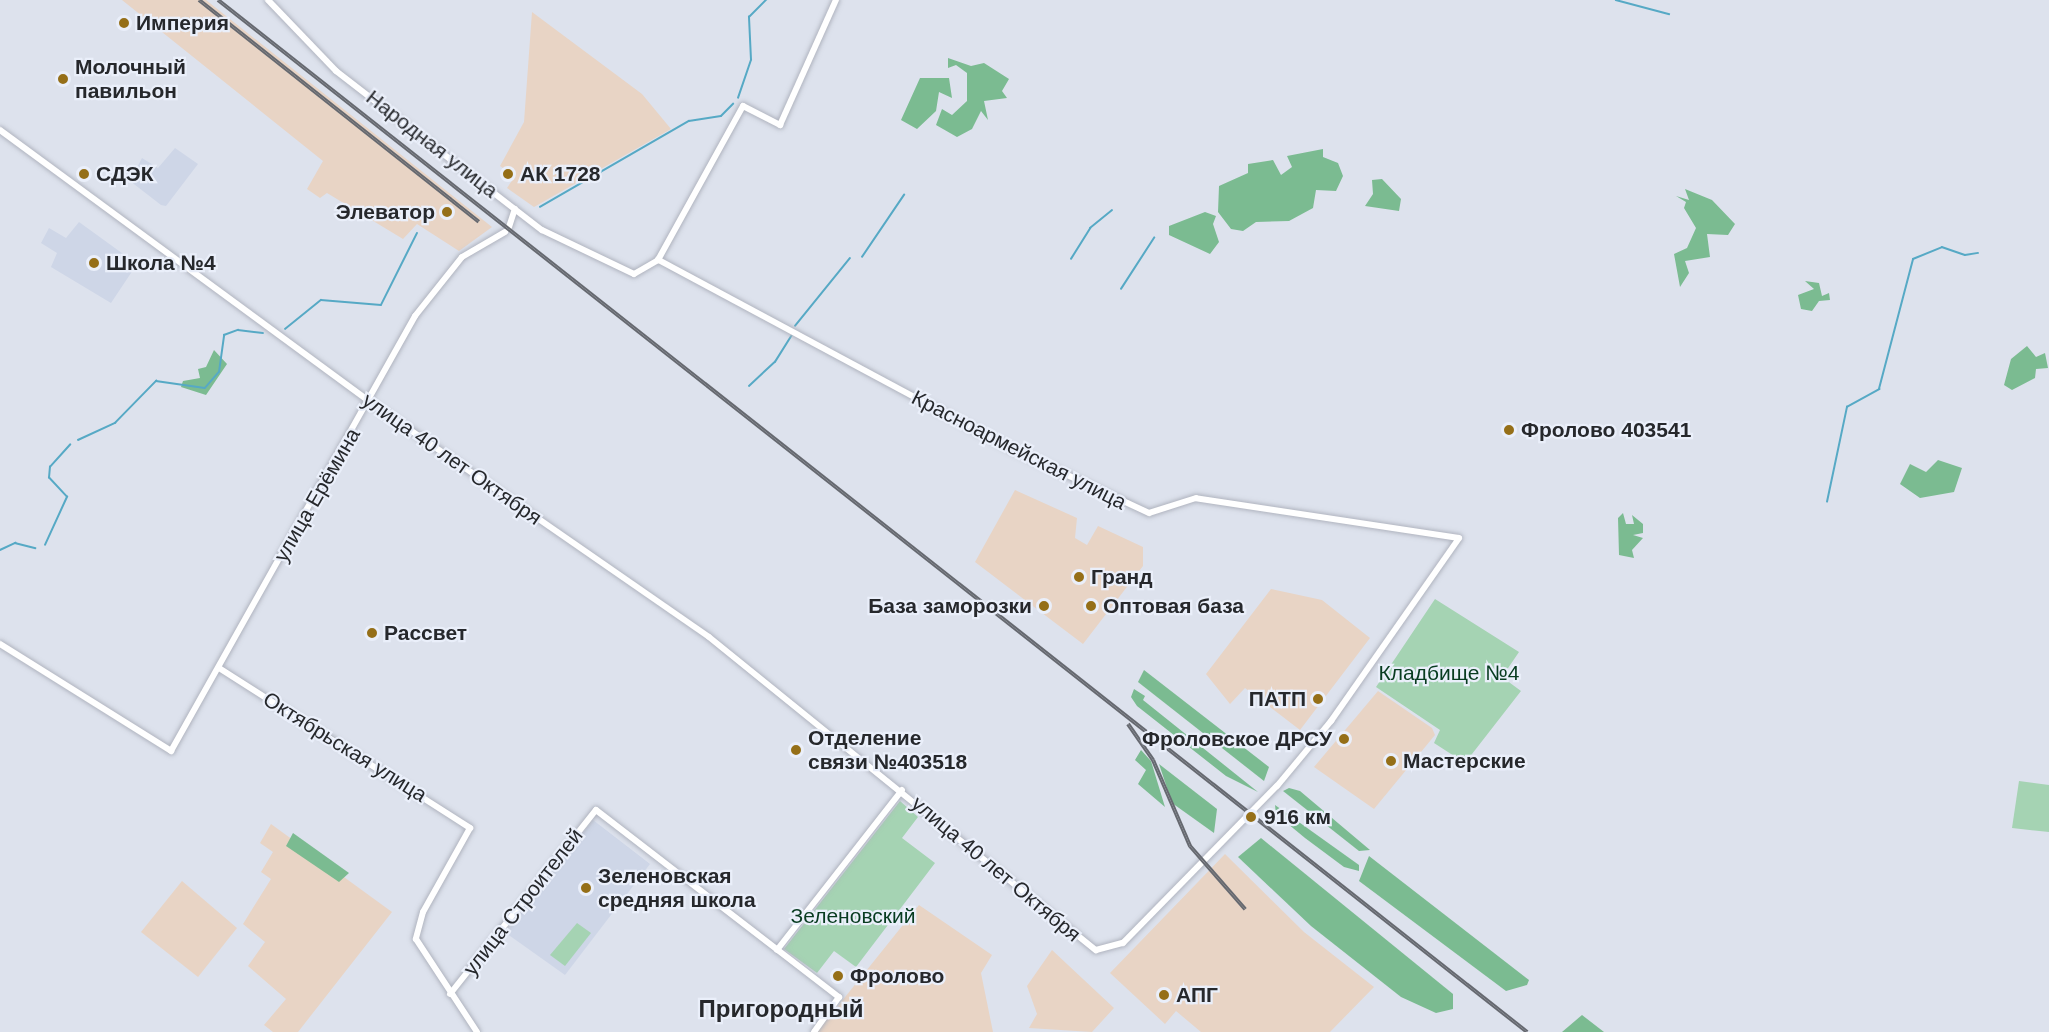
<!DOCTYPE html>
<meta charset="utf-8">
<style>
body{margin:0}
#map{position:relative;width:2049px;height:1032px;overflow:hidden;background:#dde2ed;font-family:Helvetica,sans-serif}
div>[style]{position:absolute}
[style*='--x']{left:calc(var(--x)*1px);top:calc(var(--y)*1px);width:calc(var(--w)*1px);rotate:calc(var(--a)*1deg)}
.commercial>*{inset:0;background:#e8d4c5}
.built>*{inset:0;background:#ced6e7}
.green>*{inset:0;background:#a5d3b3}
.forest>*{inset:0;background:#7bbb91}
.stream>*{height:1.5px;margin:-0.75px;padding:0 0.75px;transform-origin:0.75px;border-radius:0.75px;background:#56a9c5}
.roads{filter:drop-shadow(0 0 2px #b0b4bf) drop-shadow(0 0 2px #b0b4bf)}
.secondary>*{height:6px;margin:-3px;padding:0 3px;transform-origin:3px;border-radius:3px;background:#fff}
.rail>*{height:4px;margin-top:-2px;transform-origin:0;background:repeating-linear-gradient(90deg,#eaeffa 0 4.5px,#666970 0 9px);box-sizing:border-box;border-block:2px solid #666970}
.dots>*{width:16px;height:16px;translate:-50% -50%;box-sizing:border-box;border:3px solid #eaeffa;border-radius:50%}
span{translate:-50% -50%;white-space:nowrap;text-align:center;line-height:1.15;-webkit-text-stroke:4.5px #eaeffa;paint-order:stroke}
.poi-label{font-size:21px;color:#26282c;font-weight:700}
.left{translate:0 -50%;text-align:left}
.right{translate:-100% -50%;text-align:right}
.street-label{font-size:21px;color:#26282c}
.park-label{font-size:21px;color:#083c20}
.quarter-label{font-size:24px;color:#26282c;font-weight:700}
</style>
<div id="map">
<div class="commercial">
<i style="clip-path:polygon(122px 0,206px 0,492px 227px,459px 251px,417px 224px,403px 239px,327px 193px,320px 198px,307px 189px,323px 161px)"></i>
<i style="clip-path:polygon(532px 12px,642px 94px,671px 129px,534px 207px,507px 188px,515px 176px,500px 166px,524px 122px)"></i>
<i style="clip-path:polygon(1015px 490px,1077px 518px,1075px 538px,1087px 545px,1098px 526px,1143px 547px,1143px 566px,1083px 644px,975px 562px)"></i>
<i style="clip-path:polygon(1271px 589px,1322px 600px,1370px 638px,1300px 730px,1245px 688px,1230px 704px,1206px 674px)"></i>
<i style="clip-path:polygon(1378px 691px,1432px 728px,1435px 735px,1374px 809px,1314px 767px)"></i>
<i style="clip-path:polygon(271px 824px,392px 912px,298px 1032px,273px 1032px,264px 1025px,286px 999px,248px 966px,265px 942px,243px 924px,271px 879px,261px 872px,273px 852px,260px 843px)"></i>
<i style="clip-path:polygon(1225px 854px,1304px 932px,1374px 987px,1330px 1032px,1201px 1032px,1176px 1011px,1165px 1024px,1110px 973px)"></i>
<i style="clip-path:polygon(182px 881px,237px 928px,198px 977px,141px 932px)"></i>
<i style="clip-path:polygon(919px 905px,992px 955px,981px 973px,993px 1032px,817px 1032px)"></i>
<i style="clip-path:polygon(1052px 950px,1114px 1008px,1092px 1032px,1029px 1028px,1037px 1014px,1027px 986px)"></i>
</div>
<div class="built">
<i style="clip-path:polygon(175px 148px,198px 164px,166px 206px,161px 205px,130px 181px,142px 158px,158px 168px)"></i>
<i style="clip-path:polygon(79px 222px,137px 264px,111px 303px,51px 267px,57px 253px,41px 243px,49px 228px,66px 238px)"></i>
<i style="clip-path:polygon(593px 820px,650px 864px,565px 975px,506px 933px)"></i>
</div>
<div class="green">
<i style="clip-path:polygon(1435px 599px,1519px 652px,1502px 677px,1521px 691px,1465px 763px,1434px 743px,1440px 730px,1376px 687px)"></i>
<i style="clip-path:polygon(2019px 781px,2049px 785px,2049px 832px,2012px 828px)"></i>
<i style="clip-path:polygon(900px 801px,918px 817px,902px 838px,935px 863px,856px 967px,834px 951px,817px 973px,784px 949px)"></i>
<i style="clip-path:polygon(577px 923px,591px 933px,565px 966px,550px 955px)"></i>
</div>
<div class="forest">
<i style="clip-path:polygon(948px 58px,971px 66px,984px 63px,1009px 79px,1002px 91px,1007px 98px,984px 101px,988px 120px,981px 111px,972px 129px,957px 137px,936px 125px,942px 109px,952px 115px,967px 101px,967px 73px,956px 65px,948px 68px)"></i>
<i style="clip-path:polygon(920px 78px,949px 78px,952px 98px,939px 92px,936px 111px,917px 129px,901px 120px)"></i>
<i style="clip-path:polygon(1323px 149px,1323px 157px,1338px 163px,1343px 176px,1336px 191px,1316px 190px,1313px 208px,1289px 221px,1256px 222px,1243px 231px,1231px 229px,1218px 212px,1219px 186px,1248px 173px,1248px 164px,1273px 160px,1281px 175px,1292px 167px,1287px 156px)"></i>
<i style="clip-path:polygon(1382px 179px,1401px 199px,1399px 211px,1365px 206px,1373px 194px,1372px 180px)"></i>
<i style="clip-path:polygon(1685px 189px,1712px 200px,1735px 224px,1728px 235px,1707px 234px,1710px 257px,1685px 261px,1689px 273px,1680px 287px,1674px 254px,1687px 248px,1696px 228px,1684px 208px,1686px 202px,1676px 196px,1689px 200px)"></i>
<i style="clip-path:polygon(1205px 212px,1216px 216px,1213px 224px,1219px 242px,1210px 254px,1169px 235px,1169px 226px)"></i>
<i style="clip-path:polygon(1805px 281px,1819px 283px,1822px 296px,1829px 293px,1830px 300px,1819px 301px,1812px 311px,1801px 309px,1798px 295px,1814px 289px)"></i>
<i style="clip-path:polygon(2027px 346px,2036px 357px,2045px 353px,2048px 368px,2036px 369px,2035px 378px,2012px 390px,2004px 385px,2011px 359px)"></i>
<i style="clip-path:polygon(214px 350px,227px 364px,206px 395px,181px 387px,183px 381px,200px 378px,198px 369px,206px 367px)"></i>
<i style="clip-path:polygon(1938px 460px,1962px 468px,1954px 492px,1920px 498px,1900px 484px,1910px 464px,1926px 472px)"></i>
<i style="clip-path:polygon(1623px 513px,1626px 524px,1634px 524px,1632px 515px,1643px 524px,1643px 533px,1633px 535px,1643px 538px,1632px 550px,1634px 558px,1619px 555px,1618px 518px)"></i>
<i style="clip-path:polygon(1144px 670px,1269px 767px,1264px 781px,1138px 682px)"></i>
<i style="clip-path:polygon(1134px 689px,1145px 696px,1143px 700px,1258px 792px,1226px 776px,1137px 706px,1131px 697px)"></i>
<i style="clip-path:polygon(1141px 750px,1151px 761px,1165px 807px,1138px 784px,1146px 770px,1135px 760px)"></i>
<i style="clip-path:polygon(1159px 764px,1217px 809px,1214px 833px,1172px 803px)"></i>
<i style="clip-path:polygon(1289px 788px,1300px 791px,1370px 850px,1359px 851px,1283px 791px)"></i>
<i style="clip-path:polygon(1275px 805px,1359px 865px,1359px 871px,1344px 867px,1305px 838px,1276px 814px)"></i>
<i style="clip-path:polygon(293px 833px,349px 873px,339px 882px,286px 846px)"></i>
<i style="clip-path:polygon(1261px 838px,1453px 994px,1453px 1009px,1436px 1013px,1401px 997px,1311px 926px,1238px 857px)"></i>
<i style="clip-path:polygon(1369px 856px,1529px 980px,1527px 985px,1506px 991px,1359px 881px)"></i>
<i style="clip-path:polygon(1582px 1015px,1604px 1032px,1562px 1032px)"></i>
</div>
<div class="stream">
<i style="--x:1616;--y:0;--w:55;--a:14.8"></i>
<i style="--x:738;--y:98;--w:40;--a:-71.1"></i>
<i style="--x:751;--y:60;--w:43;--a:-92.7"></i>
<i style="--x:749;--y:17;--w:24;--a:-45"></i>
<i style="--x:540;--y:207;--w:172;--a:-30"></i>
<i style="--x:689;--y:121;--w:32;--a:-9"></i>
<i style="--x:721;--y:116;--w:17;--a:-45"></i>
<i style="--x:862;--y:257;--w:75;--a:-55.9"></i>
<i style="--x:1071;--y:259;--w:36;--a:-58"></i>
<i style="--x:1090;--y:228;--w:28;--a:-39"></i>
<i style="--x:1121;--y:289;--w:61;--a:-57.1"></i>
<i style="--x:795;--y:326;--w:87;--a:-51"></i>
<i style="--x:285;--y:329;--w:46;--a:-38.9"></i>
<i style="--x:321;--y:300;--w:60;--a:4.8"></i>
<i style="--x:381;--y:305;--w:80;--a:-63.4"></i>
<i style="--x:749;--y:386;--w:35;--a:-43"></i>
<i style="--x:775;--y:362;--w:31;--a:-58"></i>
<i style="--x:78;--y:440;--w:41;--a:-24.7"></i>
<i style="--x:115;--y:423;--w:59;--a:-45.7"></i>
<i style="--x:156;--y:381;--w:49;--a:8.1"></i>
<i style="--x:205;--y:388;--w:21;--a:-49"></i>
<i style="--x:219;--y:372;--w:37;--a:-82"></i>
<i style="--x:224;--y:335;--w:15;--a:-20"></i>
<i style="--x:238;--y:330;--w:25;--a:7"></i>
<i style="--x:1827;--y:502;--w:97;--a:-78.1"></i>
<i style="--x:1847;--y:407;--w:37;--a:-29"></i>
<i style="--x:1879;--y:389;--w:134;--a:-75.3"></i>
<i style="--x:1913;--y:259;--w:31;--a:-22"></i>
<i style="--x:1942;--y:247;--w:24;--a:19"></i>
<i style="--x:1965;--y:255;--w:13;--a:-9"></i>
<i style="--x:45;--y:545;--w:53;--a:-65.4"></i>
<i style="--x:67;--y:497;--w:26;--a:-133"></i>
<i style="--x:49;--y:478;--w:11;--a:-85"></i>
<i style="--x:50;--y:467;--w:30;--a:-48"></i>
<i style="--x:0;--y:550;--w:17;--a:-25"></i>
<i style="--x:15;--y:543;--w:21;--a:14"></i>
</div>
<div class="roads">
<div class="secondary">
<i style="--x:268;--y:0;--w:98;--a:46.2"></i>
<i style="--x:336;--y:71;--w:260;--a:37.7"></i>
<i style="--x:542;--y:230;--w:102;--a:25.6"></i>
<i style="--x:634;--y:274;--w:28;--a:-30"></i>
<i style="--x:658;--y:260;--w:176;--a:-61.1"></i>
<i style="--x:743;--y:106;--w:42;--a:27.2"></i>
<i style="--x:780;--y:125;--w:137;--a:-65.9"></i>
<i style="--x:0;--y:130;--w:464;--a:36.3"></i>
<i style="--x:374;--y:405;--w:407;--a:34.7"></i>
<i style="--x:709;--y:637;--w:498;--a:39"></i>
<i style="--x:1096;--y:950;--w:28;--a:-15"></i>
<i style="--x:1123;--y:943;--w:220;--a:-45.6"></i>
<i style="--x:1277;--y:786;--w:85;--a:-50.3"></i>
<i style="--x:1331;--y:721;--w:223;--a:-55"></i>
<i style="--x:1459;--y:538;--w:266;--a:-171.4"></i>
<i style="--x:1196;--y:498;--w:49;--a:162.3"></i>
<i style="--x:1149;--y:513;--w:150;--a:-155.1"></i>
<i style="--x:1013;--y:450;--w:403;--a:-151.8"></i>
<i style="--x:509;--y:227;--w:19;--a:-72"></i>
<i style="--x:0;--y:644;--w:202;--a:32"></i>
<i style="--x:171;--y:751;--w:499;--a:-60.7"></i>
<i style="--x:415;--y:316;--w:75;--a:-51.5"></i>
<i style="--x:462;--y:257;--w:50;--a:-30.2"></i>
<i style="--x:219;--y:668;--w:298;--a:32.5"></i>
<i style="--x:470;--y:828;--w:96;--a:119.2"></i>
<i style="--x:423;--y:912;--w:28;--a:105"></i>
<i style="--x:416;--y:939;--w:111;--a:56.7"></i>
<i style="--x:777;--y:950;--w:203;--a:-52"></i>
<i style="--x:450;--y:994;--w:235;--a:-51.6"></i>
<i style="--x:596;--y:810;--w:307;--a:37.6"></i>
<i style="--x:839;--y:997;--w:43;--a:125.5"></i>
</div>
</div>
<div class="rail">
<i style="--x:199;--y:0;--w:357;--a:38.4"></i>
<i style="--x:218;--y:0;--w:1667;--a:38.25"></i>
<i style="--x:1128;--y:724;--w:44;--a:55.2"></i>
<i style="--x:1153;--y:760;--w:94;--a:66.7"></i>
<i style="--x:1190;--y:846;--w:84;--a:48.9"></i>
</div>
<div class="dots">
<i style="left:124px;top:23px;background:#956f18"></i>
<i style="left:63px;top:79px;background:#956f18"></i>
<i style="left:84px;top:174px;background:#956f18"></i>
<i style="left:508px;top:174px;background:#956f18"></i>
<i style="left:447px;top:212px;background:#956f18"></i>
<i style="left:94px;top:263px;background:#956f18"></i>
<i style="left:1509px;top:430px;background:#956f18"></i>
<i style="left:1079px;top:577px;background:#956f18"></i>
<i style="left:1044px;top:606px;background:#956f18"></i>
<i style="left:1091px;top:606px;background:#956f18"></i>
<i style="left:372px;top:633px;background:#956f18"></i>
<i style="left:1318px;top:699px;background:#956f18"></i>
<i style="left:1344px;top:739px;background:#956f18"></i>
<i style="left:796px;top:750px;background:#956f18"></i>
<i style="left:1391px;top:761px;background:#956f18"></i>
<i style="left:1251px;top:817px;background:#956f18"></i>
<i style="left:586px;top:888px;background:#956f18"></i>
<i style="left:838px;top:976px;background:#956f18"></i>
<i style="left:1164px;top:995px;background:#956f18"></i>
</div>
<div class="poi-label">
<span class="left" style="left:136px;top:23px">Империя</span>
<span class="left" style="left:75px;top:79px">Молочный<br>павильон</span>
<span class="left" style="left:96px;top:174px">СДЭК</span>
<span class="left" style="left:520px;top:174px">АК 1728</span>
<span class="right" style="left:435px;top:212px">Элеватор</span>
<span class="left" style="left:106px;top:263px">Школа №4</span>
<span class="left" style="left:1521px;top:430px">Фролово 403541</span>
<span class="left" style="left:1091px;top:577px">Гранд</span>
<span class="right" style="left:1032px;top:606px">База заморозки</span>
<span class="left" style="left:1103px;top:606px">Оптовая база</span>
<span class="left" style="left:384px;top:633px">Рассвет</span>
<span class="right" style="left:1306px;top:699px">ПАТП</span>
<span class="left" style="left:808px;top:750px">Отделение<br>связи №403518</span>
<span class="right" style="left:1332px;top:739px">Фроловское ДРСУ</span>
<span class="left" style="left:1403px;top:761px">Мастерские</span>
<span class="left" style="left:1264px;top:817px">916 км</span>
<span class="left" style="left:598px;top:888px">Зеленовская<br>средняя школа</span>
<span class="left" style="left:850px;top:976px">Фролово</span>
<span class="left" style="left:1176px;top:995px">АПГ</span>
</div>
<div class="street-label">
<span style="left:432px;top:144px;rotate:38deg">Народная улица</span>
<span style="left:1019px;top:450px;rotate:27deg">Красноармейская улица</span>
<span style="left:452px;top:459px;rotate:35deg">улица 40 лет Октября</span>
<span style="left:317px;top:495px;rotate:-60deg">улица Ерёмина</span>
<span style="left:345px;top:747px;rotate:32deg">Октябрьская улица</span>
<span style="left:996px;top:869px;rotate:40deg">улица 40 лет Октября</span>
<span style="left:523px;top:902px;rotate:-52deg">улица Строителей</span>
</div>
<div class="park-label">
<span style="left:1449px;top:673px">Кладбище №4</span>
<span style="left:853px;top:916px">Зеленовский</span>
</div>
<div class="quarter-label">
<span style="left:781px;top:1009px">Пригородный</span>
</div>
</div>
